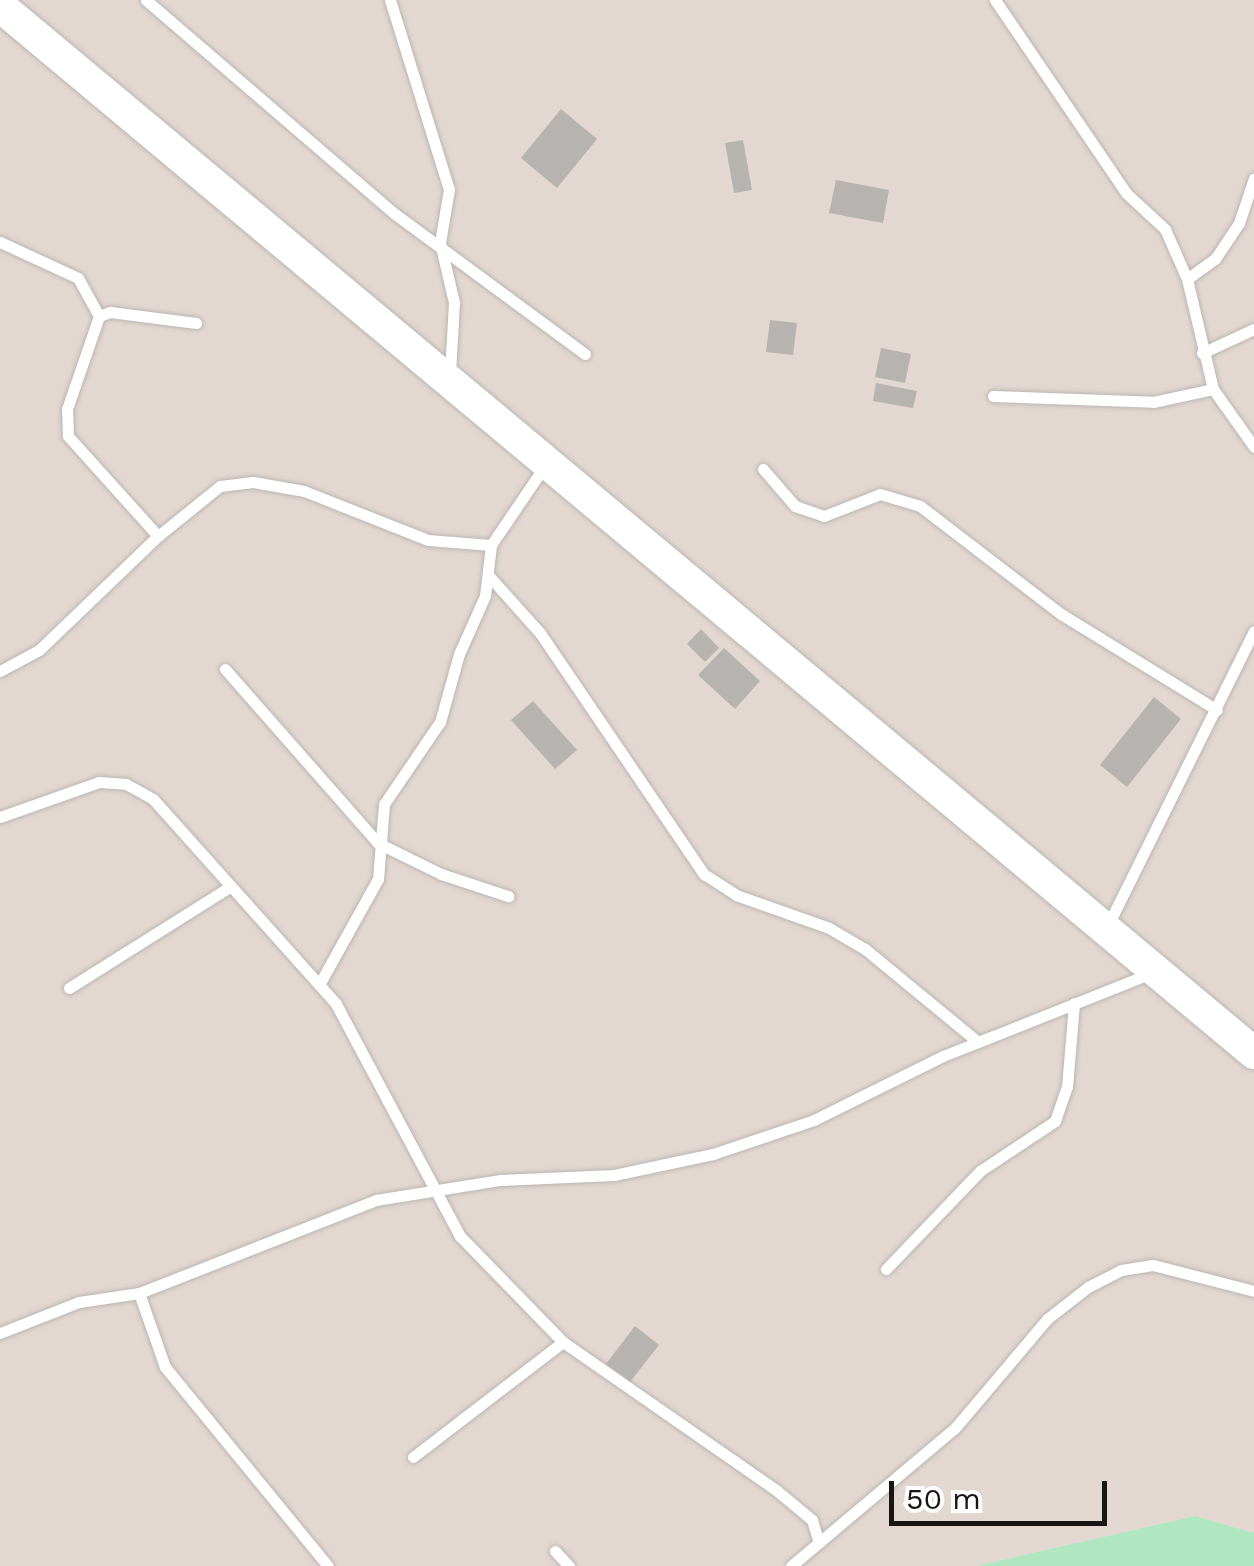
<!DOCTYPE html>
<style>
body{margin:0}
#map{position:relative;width:1254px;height:1566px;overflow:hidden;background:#e9e6e3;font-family:"Work Sans",sans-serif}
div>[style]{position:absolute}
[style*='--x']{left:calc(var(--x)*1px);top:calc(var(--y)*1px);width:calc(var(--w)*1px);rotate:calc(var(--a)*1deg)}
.built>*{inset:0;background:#e3d8d1}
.green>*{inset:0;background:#b0e7c0}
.building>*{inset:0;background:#b6b3b0}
.roads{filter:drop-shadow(0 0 2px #bab6b4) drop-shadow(0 0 2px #bab6b4)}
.lane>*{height:11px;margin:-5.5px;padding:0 5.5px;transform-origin:5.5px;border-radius:5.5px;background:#fff}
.secondary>*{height:32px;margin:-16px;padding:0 16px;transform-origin:16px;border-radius:16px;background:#fff}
span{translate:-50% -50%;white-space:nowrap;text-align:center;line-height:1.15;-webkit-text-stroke:8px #fff;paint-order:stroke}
.scale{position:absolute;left:889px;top:1481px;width:218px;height:45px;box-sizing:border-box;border:5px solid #171615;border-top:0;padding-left:12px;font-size:30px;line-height:35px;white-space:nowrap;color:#171615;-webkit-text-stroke:8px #fff;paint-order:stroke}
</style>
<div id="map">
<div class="built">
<i style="clip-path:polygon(0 0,1254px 0,1254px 1533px,1195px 1516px,976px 1566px,0 1566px)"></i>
</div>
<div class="green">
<i style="clip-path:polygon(1195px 1516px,1254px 1533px,1254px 1566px,976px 1566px)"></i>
</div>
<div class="building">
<i style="clip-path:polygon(561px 109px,597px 139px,557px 188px,521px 158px)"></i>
<i style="clip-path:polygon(743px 140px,752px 190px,734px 193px,725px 143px)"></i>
<i style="clip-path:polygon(836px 180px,889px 190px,883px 223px,829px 213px)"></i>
<i style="clip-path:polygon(770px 320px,797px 323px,793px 355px,766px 352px)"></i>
<i style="clip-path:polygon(881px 348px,911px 354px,905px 383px,875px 377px)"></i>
<i style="clip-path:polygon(876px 383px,917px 391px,913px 408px,873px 401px)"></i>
<i style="clip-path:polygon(701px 629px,719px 648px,705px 662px,687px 644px)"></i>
<i style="clip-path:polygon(724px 648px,760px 681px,735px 709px,698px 675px)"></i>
<i style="clip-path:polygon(1154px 697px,1181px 719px,1127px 787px,1100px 765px)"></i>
<i style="clip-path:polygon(533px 701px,577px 750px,555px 769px,511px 720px)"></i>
<i style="clip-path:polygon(635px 1326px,659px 1345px,630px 1382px,606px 1364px)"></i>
</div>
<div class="roads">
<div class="lane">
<i style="--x:146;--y:0;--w:328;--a:40.7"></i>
<i style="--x:395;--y:214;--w:236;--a:36.4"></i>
<i style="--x:390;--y:0;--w:198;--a:72.7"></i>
<i style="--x:449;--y:189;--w:55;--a:99.5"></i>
<i style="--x:440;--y:243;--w:61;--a:76.7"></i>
<i style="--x:454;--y:302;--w:71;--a:93.2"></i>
<i style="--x:995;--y:0;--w:233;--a:55.8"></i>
<i style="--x:1126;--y:193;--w:53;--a:42.7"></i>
<i style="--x:1165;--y:229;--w:55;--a:66.3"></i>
<i style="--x:1187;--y:279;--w:113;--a:76.7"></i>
<i style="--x:1213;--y:389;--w:71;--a:54.7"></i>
<i style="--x:0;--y:242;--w:86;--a:24.8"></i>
<i style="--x:78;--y:278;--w:43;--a:61.1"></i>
<i style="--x:1187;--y:279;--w:34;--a:-36"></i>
<i style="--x:1215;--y:259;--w:43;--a:-56.3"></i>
<i style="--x:1239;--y:223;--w:47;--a:-71.6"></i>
<i style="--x:1202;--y:353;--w:57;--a:-24.8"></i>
<i style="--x:993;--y:396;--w:160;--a:2.1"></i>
<i style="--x:1153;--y:402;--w:61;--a:-12.2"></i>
<i style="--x:763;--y:469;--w:49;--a:49.1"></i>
<i style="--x:795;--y:506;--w:31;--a:19"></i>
<i style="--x:824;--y:516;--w:60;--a:-21.4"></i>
<i style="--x:880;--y:494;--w:42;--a:16.7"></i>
<i style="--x:920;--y:506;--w:178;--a:37.5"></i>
<i style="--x:1061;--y:614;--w:183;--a:31.6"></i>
<i style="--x:158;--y:536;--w:135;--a:-132"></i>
<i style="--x:68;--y:436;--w:27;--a:-92"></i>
<i style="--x:67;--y:409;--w:98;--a:-71"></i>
<i style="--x:99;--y:316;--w:12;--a:-20"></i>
<i style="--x:110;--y:312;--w:87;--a:7.3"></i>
<i style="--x:489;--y:576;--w:76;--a:48.2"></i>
<i style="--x:540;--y:633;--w:292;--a:55.8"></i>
<i style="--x:704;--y:874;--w:38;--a:33"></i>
<i style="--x:736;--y:895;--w:99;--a:19.5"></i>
<i style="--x:829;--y:928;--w:42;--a:30.3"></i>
<i style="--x:865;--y:949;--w:146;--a:39.5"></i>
<i style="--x:225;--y:669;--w:232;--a:48.7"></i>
<i style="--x:378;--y:843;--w:70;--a:26.2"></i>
<i style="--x:441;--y:874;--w:71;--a:18.2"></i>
<i style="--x:0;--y:671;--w:44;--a:-28.3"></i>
<i style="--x:39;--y:650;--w:165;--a:-43.8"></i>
<i style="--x:158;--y:536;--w:80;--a:-38.9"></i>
<i style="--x:220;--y:486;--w:33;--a:-7"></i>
<i style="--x:253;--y:482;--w:52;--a:10"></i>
<i style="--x:304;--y:491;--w:133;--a:21.6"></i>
<i style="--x:428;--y:540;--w:63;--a:4.5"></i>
<i style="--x:491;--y:545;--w:98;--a:-55.8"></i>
<i style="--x:0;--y:817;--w:105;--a:-19.5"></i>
<i style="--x:99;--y:782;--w:27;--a:4"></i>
<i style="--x:126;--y:784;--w:31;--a:29"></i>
<i style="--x:153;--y:799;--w:275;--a:48.2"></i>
<i style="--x:336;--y:1004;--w:263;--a:61.9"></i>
<i style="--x:460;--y:1236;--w:148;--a:45.8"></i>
<i style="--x:563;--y:1342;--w:259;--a:34.8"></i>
<i style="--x:776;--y:1490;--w:47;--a:39.8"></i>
<i style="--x:812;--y:1520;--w:21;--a:73"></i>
<i style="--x:1107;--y:927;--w:330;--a:-63.6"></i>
<i style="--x:320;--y:983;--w:119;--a:-60.9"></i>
<i style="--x:378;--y:879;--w:75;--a:-85.4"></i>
<i style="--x:384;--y:804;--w:99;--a:-55.7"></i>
<i style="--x:440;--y:722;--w:71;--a:-74.4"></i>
<i style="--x:459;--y:654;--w:64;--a:-65.9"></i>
<i style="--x:485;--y:596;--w:51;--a:-83.3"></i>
<i style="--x:69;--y:988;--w:188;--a:-32.2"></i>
<i style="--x:886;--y:1269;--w:136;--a:-46.2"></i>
<i style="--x:980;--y:1171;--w:90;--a:-33.7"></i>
<i style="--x:1055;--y:1121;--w:36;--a:-71"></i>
<i style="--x:1067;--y:1087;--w:84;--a:-85.2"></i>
<i style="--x:139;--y:1293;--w:78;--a:70.6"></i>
<i style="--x:165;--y:1367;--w:257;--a:50.7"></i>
<i style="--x:0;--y:1333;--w:85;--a:-21.4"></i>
<i style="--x:79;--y:1302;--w:61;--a:-8.5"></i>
<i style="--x:139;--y:1293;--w:255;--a:-21.4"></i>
<i style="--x:376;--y:1200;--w:126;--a:-9.2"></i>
<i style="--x:500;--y:1180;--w:114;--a:-2.5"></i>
<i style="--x:614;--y:1175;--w:101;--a:-12"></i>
<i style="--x:713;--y:1154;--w:107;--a:-18.6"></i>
<i style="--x:814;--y:1120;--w:144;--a:-26.4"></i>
<i style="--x:943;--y:1056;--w:222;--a:-21.7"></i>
<i style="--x:413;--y:1457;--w:189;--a:-37.5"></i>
<i style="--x:555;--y:1551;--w:21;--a:47"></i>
<i style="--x:791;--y:1566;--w:214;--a:-40.1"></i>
<i style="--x:955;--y:1428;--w:143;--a:-49.8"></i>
<i style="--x:1047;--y:1319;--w:52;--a:-38"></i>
<i style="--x:1088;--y:1287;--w:37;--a:-27"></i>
<i style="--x:1121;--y:1270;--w:32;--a:-9"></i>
<i style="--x:1153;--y:1265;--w:104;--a:14.4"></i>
</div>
<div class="secondary">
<i style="--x:0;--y:6;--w:1634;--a:39.86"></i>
</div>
</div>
<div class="scale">50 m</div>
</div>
